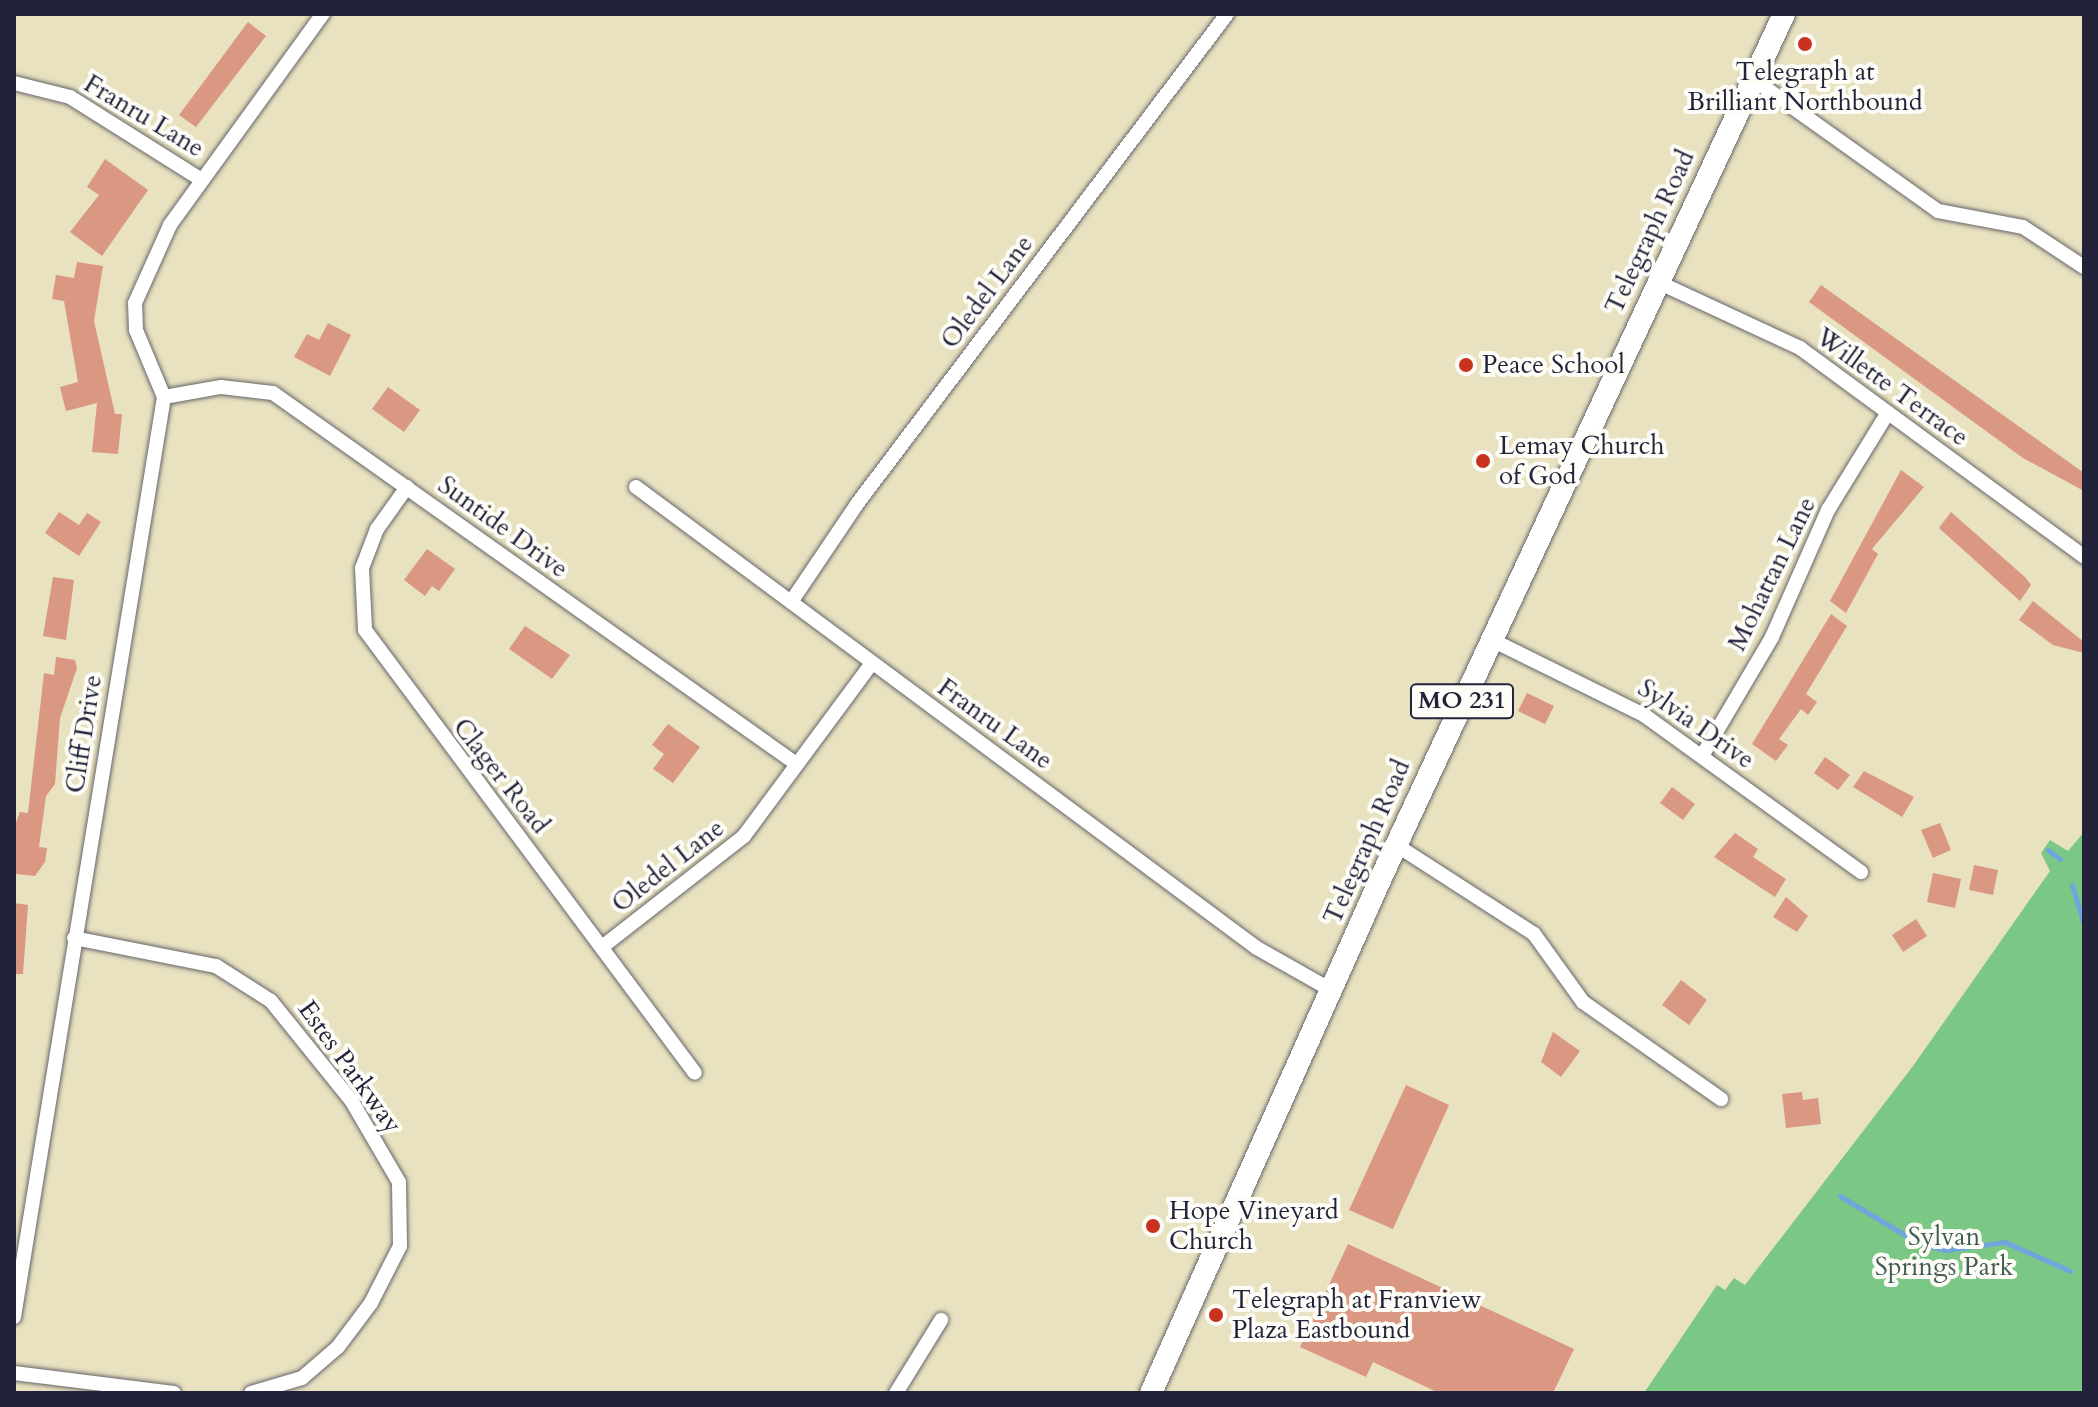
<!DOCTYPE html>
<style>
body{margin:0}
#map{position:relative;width:2098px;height:1407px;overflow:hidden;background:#e8e2c0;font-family:Cardo,serif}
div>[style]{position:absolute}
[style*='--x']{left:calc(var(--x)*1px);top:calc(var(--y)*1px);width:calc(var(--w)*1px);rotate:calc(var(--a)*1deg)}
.green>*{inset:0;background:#7bc785}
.stream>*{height:5px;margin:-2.5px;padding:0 2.5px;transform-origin:2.5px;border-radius:2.5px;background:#71a5dd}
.building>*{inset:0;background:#da9781}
.roads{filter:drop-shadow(0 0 2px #67656a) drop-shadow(0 0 2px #67656a)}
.street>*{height:14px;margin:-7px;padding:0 7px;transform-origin:7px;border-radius:7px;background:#fff}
.primary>*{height:22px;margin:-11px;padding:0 11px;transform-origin:11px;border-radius:11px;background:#fff}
.dots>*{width:22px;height:22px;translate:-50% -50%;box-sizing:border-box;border:4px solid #fdfcf7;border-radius:50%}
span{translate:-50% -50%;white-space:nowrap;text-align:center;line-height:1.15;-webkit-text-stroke:8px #fdfcf7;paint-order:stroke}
.shield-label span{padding:2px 6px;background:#fdfcf7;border:2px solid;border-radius:6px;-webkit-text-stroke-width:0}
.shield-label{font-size:24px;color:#22223b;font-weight:700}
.poi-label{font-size:26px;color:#22223b}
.left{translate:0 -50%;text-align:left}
.street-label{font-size:26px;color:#22223b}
.park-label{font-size:26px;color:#415c55}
.frame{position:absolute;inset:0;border:16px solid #22223b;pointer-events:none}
</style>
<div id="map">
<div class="green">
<i style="clip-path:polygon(2084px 832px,2084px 1393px,1644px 1393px,1717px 1285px,1725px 1290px,1734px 1278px,1745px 1285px,1913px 1066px,2050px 871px,2041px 853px,2050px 840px,2068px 851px)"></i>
</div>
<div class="stream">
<i style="--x:2048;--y:850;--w:15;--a:37"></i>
<i style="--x:2072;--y:885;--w:42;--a:73.3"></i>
<i style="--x:1840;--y:1196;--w:93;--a:31"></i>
<i style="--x:1920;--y:1244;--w:28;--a:13"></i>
<i style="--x:1947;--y:1250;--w:59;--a:-7.9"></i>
<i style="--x:2005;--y:1242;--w:71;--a:24"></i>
</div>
<div class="building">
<i style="clip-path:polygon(248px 22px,266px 36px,196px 127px,179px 115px)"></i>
<i style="clip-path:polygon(105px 159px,148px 190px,102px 256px,70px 232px,99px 195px,87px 187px)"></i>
<i style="clip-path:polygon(77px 262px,103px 266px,94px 321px,115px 414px,122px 414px,118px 454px,92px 452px,97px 403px,66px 411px,60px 387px,78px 382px,64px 301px,52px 299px,56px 275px,74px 278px)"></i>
<i style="clip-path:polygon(1821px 285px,2084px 473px,2084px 491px,2023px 458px,1809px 302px)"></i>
<i style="clip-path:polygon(328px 323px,351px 335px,330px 376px,294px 357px,307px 334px,319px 340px)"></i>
<i style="clip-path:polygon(388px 387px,420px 410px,404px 432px,372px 409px)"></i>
<i style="clip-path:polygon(1901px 470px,1924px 487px,1872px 549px,1878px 554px,1846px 613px,1830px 601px)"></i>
<i style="clip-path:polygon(59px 512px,79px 525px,87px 513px,101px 522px,79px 556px,45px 533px)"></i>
<i style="clip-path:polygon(1951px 512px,2026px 578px,2031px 585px,2020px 601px,1939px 528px)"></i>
<i style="clip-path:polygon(427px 549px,455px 569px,439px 591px,432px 586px,425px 596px,404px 580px)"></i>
<i style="clip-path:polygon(53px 577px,74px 580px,66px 640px,43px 636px)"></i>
<i style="clip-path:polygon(2033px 601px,2084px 642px,2084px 653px,2053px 645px,2019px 620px)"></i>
<i style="clip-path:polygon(1831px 614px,1847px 626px,1806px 694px,1817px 702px,1808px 715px,1801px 709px,1779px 739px,1788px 745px,1776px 761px,1752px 744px)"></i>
<i style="clip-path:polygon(525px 626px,570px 655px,552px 679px,509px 649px)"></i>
<i style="clip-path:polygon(56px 657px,75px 660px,77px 668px,60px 718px,55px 784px,46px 796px,39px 847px,47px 848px,45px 862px,35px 876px,16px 874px,14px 828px,20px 812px,28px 813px,44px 673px,54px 675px)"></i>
<i style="clip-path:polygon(1527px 693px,1554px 706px,1545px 724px,1518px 711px)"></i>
<i style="clip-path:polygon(668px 724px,700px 747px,673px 783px,653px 769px,664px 754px,652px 745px)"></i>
<i style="clip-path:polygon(1825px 757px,1850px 775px,1838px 790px,1814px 773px)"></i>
<i style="clip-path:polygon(1864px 771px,1914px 797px,1902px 817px,1853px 787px)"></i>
<i style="clip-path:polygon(1672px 787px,1695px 804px,1683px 820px,1660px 803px)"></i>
<i style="clip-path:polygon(1940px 823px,1951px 850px,1933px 858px,1921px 830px)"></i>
<i style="clip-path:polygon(1735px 833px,1758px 849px,1753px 857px,1786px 879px,1775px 897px,1714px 857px)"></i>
<i style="clip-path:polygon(1974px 865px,1998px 870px,1993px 895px,1969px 890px)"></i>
<i style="clip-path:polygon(1933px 873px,1961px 879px,1955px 908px,1927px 902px)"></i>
<i style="clip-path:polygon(1786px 897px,1808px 916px,1797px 932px,1773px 917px)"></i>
<i style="clip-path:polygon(14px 903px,28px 905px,23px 974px,14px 974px)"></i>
<i style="clip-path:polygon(1916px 919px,1927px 936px,1903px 952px,1892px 935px)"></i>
<i style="clip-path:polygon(1681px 980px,1707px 1000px,1689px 1025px,1662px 1005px)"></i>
<i style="clip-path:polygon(1553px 1032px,1580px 1051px,1561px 1077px,1541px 1062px)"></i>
<i style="clip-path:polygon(1406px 1085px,1449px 1105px,1393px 1229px,1349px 1210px)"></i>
<i style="clip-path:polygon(1802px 1092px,1803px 1100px,1818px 1098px,1821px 1124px,1786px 1128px,1782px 1094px)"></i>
<i style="clip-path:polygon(1348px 1244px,1574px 1349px,1553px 1393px,1439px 1393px,1373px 1362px,1366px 1377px,1300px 1347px)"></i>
</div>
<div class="roads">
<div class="street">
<i style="--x:1753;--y:79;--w:227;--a:35.5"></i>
<i style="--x:1938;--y:211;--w:86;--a:10.7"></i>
<i style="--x:2023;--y:227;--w:73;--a:33.3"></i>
<i style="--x:14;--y:83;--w:58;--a:14"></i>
<i style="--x:70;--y:97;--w:156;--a:32.2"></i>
<i style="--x:1658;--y:282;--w:157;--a:24.9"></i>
<i style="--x:1800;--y:348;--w:353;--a:36.3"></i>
<i style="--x:164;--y:397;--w:58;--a:-10"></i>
<i style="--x:221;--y:387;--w:52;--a:6.6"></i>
<i style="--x:273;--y:393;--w:640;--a:35.33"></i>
<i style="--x:407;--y:487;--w:52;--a:125.5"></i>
<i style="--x:377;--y:529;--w:42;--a:111"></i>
<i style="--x:362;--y:568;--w:62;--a:87.2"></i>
<i style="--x:365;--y:630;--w:552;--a:53.32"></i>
<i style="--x:636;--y:487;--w:773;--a:36.59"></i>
<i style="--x:1257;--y:948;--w:85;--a:29.6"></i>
<i style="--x:791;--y:602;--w:118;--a:-56"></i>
<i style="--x:857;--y:504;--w:614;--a:-52.94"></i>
<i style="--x:1490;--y:639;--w:172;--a:26.3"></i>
<i style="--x:1644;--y:715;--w:268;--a:35.9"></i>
<i style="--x:1702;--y:756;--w:138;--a:-59.5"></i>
<i style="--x:1772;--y:637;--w:139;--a:-66.2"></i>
<i style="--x:1828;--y:510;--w:113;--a:-58.4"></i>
<i style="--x:1396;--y:845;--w:164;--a:32.8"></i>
<i style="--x:1534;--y:934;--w:84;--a:54.2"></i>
<i style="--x:1583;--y:1002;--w:169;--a:35.1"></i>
<i style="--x:74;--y:938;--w:145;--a:11.2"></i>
<i style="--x:216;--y:966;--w:65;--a:32.5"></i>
<i style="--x:271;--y:1001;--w:127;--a:51.1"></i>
<i style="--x:351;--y:1100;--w:95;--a:59.7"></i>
<i style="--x:399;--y:1182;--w:64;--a:89.1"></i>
<i style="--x:400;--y:1246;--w:64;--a:117"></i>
<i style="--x:371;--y:1303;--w:55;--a:126.9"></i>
<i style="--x:338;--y:1347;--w:48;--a:139.3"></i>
<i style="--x:302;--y:1378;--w:53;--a:163.6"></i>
<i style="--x:602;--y:947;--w:180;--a:-38"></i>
<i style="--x:744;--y:836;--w:215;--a:-53.5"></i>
<i style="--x:14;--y:1317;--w:932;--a:-80.74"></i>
<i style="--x:164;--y:397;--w:73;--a:-112.7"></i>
<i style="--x:136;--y:330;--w:27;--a:-92"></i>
<i style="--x:135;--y:303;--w:85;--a:-65.8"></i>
<i style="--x:170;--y:225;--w:261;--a:-54.1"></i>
<i style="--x:14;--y:1373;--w:161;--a:7.1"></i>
<i style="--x:896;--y:1393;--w:86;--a:-58.3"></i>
</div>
<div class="primary">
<i style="--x:1151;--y:1393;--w:562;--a:-65.94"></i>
<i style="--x:1380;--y:880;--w:956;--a:-64.99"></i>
</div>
</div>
<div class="dots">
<i style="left:1805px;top:44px;background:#c8321e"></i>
<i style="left:1466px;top:365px;background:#c8321e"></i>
<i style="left:1483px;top:461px;background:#c8321e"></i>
<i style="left:1153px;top:1226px;background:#c8321e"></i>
<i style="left:1216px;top:1315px;background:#c8321e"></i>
</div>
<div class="shield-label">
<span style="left:1462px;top:701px">MO 231</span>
</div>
<div class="poi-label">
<span style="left:1805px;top:87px">Telegraph at<br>Brilliant Northbound</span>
<span class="left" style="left:1482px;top:365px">Peace School</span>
<span class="left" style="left:1499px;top:461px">Lemay Church<br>of God</span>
<span class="left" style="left:1169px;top:1226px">Hope Vineyard<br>Church</span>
<span class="left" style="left:1232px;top:1315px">Telegraph at Franview<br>Plaza Eastbound</span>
</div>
<div class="street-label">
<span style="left:144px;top:116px;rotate:31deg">Franru Lane</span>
<span style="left:1650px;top:232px;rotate:-65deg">Telegraph Road</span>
<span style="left:987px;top:292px;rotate:-53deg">Oledel Lane</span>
<span style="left:1892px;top:387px;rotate:36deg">Willette Terrace</span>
<span style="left:503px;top:527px;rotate:36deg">Suntide Drive</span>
<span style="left:1772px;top:574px;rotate:-64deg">Mohattan Lane</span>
<span style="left:995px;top:724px;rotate:36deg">Franru Lane</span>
<span style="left:1696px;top:724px;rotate:35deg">Sylvia Drive</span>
<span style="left:84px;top:734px;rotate:-81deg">Cliff Drive</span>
<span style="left:501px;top:776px;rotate:52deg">Clager Road</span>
<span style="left:1367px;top:842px;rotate:-66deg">Telegraph Road</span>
<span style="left:668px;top:866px;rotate:-38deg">Oledel Lane</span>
<span style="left:350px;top:1067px;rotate:54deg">Estes Parkway</span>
</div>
<div class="park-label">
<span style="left:1944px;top:1252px">Sylvan<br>Springs Park</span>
</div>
<div class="frame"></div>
</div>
